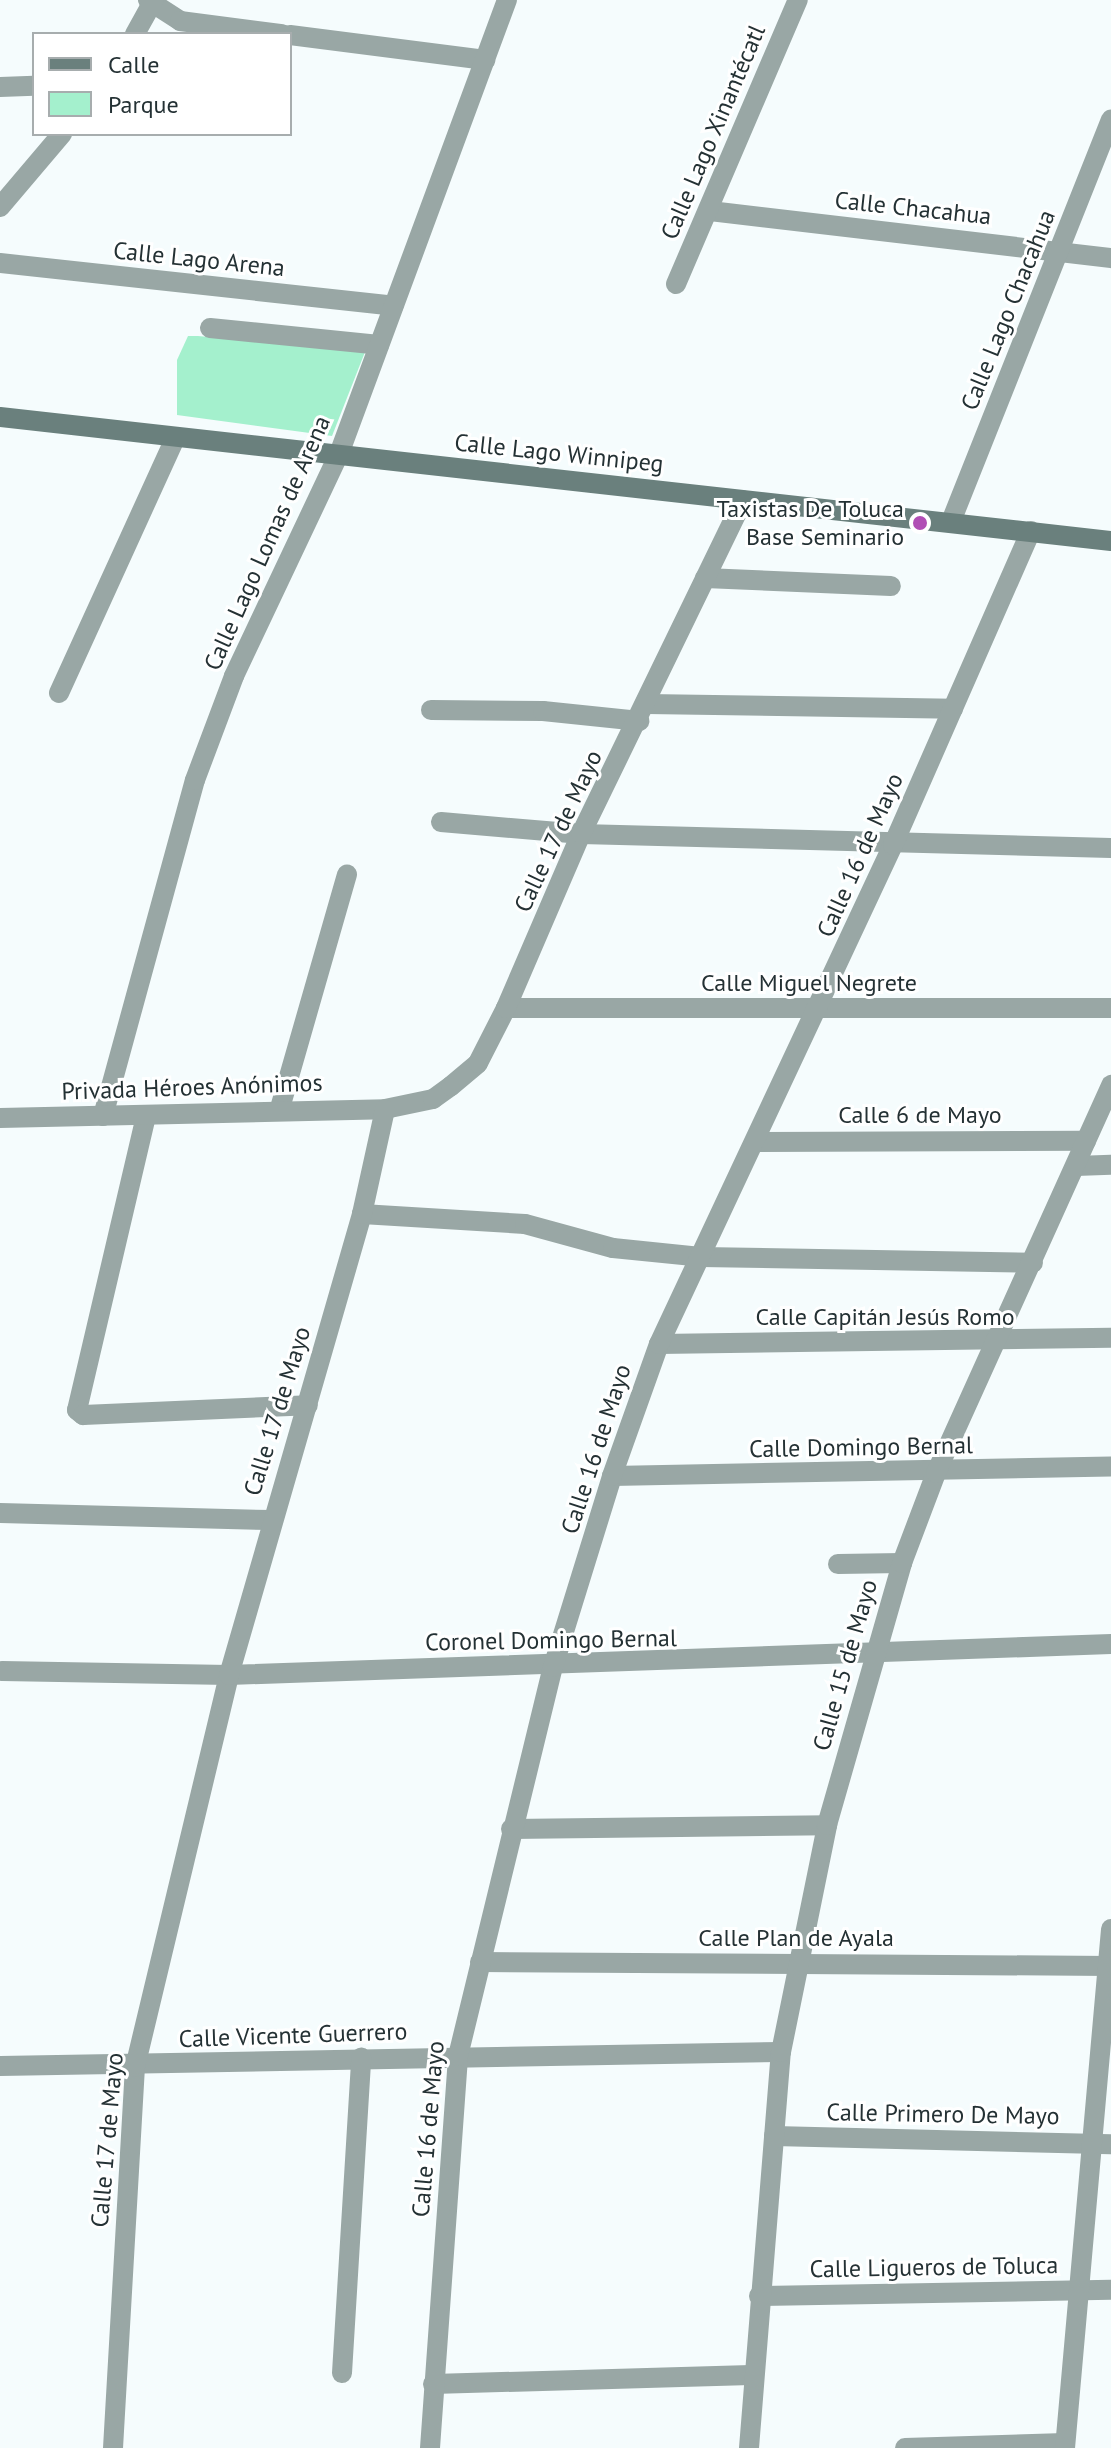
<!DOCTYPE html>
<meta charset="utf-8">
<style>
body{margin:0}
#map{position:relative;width:1111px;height:2448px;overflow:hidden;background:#f5fcfd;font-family:"PT Sans",sans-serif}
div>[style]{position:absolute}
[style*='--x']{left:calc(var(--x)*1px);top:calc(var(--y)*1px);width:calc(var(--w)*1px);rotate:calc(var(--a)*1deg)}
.green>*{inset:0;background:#a4f0cd}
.minor>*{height:20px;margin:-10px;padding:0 10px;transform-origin:10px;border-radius:10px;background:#99a7a5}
.secondary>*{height:20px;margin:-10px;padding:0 10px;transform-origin:10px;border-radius:10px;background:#6a807d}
.dots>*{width:22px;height:22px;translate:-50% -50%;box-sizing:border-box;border:4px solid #fff;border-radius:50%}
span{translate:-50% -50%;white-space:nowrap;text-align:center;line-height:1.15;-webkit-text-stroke:6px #fff;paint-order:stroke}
.street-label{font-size:24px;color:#243134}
.poi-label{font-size:24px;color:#243134}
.right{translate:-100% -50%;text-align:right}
.legend{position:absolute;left:32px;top:32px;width:260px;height:104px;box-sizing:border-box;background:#fff;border:2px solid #a7adae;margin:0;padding:10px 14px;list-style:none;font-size:24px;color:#243134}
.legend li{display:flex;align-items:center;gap:16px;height:40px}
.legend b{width:40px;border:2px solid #a7adae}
</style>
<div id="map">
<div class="green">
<i style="clip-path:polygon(188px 336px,198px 336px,365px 352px,332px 436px,177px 415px,177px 360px)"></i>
</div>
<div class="minor">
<i style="--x:148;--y:0;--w:38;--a:33"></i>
<i style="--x:180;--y:21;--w:103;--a:7.3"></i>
<i style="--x:135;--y:34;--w:39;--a:-61"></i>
<i style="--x:290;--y:35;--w:197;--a:7.3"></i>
<i style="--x:0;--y:87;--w:34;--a:-2"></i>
<i style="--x:0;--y:207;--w:96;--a:-49.7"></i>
<i style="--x:710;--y:211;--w:404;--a:6.7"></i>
<i style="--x:0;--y:263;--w:396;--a:6.2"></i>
<i style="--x:676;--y:284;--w:309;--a:-66.8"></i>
<i style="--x:210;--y:328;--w:170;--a:5.7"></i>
<i style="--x:952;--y:519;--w:430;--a:-68.3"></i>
<i style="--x:705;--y:578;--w:186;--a:2.5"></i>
<i style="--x:59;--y:693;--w:279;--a:-65.5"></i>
<i style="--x:647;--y:704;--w:306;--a:0.9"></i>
<i style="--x:431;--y:710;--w:112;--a:0.5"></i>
<i style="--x:543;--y:711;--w:97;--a:5.9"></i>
<i style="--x:441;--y:822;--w:141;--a:4.9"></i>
<i style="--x:581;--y:834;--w:530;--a:1.51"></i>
<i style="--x:506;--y:1008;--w:605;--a:0"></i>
<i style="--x:280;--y:1108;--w:243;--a:-74"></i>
<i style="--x:103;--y:1116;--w:348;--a:-74.7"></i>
<i style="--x:195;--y:780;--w:111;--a:-69.4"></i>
<i style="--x:234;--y:676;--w:246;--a:-64.7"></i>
<i style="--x:339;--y:454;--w:484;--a:-69.7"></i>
<i style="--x:146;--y:1116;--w:302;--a:103.2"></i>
<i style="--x:77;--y:1410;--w:8;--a:40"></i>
<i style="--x:83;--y:1415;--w:225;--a:-2.5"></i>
<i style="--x:0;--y:1118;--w:385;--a:-1.3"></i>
<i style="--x:385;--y:1109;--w:49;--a:-11.8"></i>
<i style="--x:433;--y:1099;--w:22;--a:-36"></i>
<i style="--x:451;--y:1086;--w:35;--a:-40"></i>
<i style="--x:478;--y:1063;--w:62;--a:-63"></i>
<i style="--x:506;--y:1008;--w:189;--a:-66.7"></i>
<i style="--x:581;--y:834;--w:371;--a:-64.1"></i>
<i style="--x:755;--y:1142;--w:331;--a:-0.2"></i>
<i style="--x:1076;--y:1166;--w:35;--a:-2"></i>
<i style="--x:362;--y:1214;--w:163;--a:3.5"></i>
<i style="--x:525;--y:1224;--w:91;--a:15.3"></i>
<i style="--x:613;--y:1248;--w:88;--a:5.8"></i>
<i style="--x:701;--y:1257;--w:332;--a:1"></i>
<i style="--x:659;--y:1344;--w:452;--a:-0.8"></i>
<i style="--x:612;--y:1476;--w:499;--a:-1.1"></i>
<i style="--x:0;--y:1513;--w:272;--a:1.5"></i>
<i style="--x:838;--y:1564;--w:64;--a:-0.9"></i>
<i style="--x:2;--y:1671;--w:227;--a:1"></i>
<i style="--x:229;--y:1675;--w:883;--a:-2.01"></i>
<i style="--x:511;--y:1829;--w:316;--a:-0.7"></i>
<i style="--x:480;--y:1962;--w:631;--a:0.36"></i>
<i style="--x:0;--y:2066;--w:781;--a:-1.03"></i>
<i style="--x:774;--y:2136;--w:337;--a:1.4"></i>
<i style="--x:759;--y:2296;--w:352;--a:-1"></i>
<i style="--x:342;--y:2373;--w:316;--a:-86.5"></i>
<i style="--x:433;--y:2384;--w:318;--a:-1.6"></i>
<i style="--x:113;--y:2448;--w:382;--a:-86.7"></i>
<i style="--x:135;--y:2067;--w:403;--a:-76.5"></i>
<i style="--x:229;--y:1675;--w:480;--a:-73.9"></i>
<i style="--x:362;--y:1214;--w:107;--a:-77.6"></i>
<i style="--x:430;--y:2448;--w:393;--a:-85.9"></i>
<i style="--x:458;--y:2056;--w:400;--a:-76.3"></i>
<i style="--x:553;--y:1667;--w:200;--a:-72.8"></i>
<i style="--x:612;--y:1476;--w:140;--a:-70.4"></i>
<i style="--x:659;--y:1344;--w:551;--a:-64.88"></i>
<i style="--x:893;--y:845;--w:343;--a:-66.3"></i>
<i style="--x:749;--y:2448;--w:397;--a:-85.4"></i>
<i style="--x:781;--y:2052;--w:232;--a:-78.5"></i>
<i style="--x:827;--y:1825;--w:273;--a:-74"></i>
<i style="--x:902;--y:1563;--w:96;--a:-69.3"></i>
<i style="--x:936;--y:1473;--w:426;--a:-65.7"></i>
<i style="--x:905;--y:2448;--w:160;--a:-1.8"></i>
<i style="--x:1065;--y:2448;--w:521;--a:-84.93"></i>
</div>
<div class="secondary">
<i style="--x:0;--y:417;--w:1118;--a:6.37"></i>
</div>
<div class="dots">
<i style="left:920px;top:523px;background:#b14eb5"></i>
</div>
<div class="street-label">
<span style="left:713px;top:132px;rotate:-67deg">Calle Lago Xinantécatl</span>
<span style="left:913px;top:208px;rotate:6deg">Calle Chacahua</span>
<span style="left:199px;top:259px;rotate:6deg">Calle Lago Arena</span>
<span style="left:1008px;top:310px;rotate:-68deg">Calle Lago Chacahua</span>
<span style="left:559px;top:453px;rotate:6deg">Calle Lago Winnipeg</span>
<span style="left:267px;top:543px;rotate:-66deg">Calle Lago Lomas de Arena</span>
<span style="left:558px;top:831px;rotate:-65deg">Calle 17 de Mayo</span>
<span style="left:860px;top:855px;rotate:-66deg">Calle 16 de Mayo</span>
<span style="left:809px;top:983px">Calle Miguel Negrete</span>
<span style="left:192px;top:1087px;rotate:-2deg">Privada Héroes Anónimos</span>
<span style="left:920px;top:1115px">Calle 6 de Mayo</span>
<span style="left:885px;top:1317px">Calle Capitán Jesús Romo</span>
<span style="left:277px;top:1411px;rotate:-73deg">Calle 17 de Mayo</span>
<span style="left:861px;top:1447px;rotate:-1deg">Calle Domingo Bernal</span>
<span style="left:596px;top:1449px;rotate:-72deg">Calle 16 de Mayo</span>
<span style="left:551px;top:1640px;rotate:-1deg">Coronel Domingo Bernal</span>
<span style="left:845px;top:1665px;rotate:-74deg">Calle 15 de Mayo</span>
<span style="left:796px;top:1938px">Calle Plan de Ayala</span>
<span style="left:293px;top:2035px;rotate:-2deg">Calle Vicente Guerrero</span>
<span style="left:943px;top:2114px;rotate:1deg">Calle Primero De Mayo</span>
<span style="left:428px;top:2129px;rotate:-85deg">Calle 16 de Mayo</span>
<span style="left:107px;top:2140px;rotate:-85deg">Calle 17 de Mayo</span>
<span style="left:934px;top:2267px;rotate:-1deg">Calle Ligueros de Toluca</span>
</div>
<div class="poi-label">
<span class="right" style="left:904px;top:523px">Taxistas De Toluca<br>Base Seminario</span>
</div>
<ul class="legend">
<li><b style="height:10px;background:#6a807d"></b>Calle</li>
<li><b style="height:22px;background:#a4f0cd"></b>Parque</li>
</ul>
</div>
